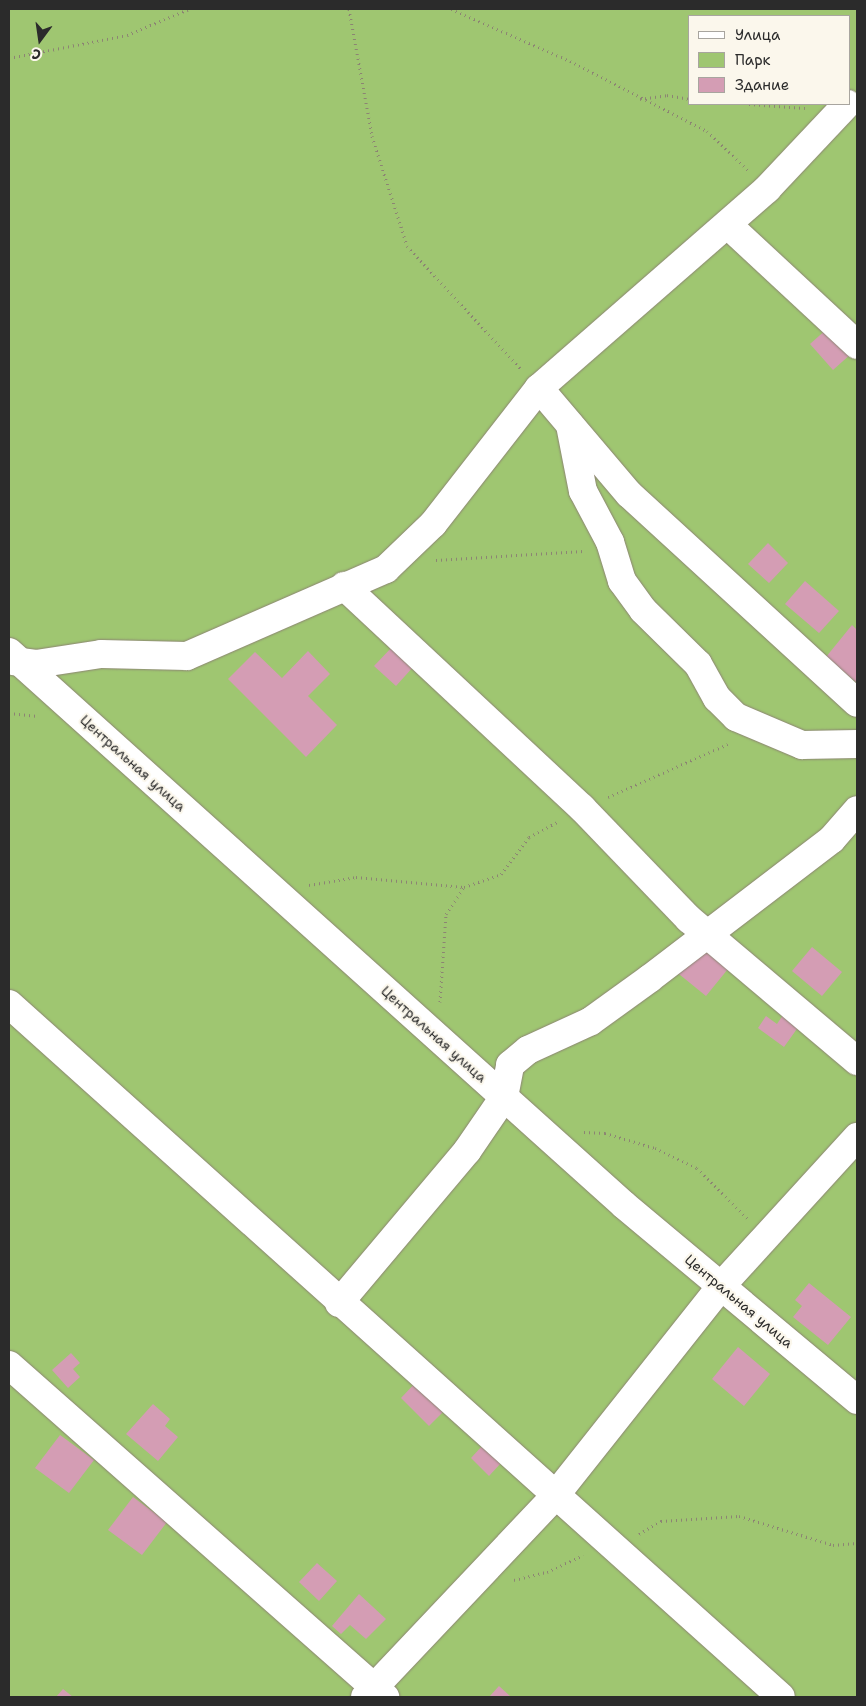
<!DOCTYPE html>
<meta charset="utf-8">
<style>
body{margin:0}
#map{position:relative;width:866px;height:1706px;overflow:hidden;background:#edddbb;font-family:"Shantell Sans",sans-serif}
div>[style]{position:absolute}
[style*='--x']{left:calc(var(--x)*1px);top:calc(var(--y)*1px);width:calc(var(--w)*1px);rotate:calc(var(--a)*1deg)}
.green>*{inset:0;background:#9fc671}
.building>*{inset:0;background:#d49db4}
.path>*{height:3px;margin-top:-1.5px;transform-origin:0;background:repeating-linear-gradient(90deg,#8c8473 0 1px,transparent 0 5px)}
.roads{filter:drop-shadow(0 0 1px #8c8473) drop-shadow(0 0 1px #8c8473)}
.minor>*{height:28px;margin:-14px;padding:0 14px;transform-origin:14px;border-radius:14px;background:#fff}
span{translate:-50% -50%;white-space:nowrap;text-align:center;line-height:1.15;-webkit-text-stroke:4.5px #fbf7ec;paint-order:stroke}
.street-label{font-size:14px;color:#2b2b2b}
.frame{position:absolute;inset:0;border:10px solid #2b2b2b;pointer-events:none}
.legend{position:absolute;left:688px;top:15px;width:162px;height:90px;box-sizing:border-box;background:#fbf7ec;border:1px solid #a8a59f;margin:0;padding:6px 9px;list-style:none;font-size:15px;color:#2b2b2b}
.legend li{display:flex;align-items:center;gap:10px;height:25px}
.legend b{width:25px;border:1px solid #a8a59f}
.north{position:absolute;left:15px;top:15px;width:50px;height:50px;-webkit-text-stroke:4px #fbf7ec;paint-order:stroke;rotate:194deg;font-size:14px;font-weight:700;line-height:20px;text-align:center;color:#2b2b2b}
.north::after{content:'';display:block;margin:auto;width:18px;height:22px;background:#2b2b2b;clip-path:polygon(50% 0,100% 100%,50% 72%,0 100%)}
</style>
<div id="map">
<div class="green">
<i style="clip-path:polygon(evenodd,9px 9px,857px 9px,857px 1697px,9px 1697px,9px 9px,690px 16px,850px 16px,850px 104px,690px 104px,690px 16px)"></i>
</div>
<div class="building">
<i style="clip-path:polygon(828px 328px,852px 353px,833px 370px,810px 344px)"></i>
<i style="clip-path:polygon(768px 543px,788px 563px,769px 583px,748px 564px)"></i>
<i style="clip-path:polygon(805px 581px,839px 611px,819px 633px,785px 604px)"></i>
<i style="clip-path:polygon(852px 625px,857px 630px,857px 683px,826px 657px)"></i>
<i style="clip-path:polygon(393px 646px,414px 666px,396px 686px,374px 666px)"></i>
<i style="clip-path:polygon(308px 651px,330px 674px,308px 696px,337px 725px,306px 757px,228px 679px,255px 652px,282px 678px)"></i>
<i style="clip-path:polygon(700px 938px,732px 964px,706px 996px,674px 970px)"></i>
<i style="clip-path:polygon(812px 947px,842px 972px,822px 996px,792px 971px)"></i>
<i style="clip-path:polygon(783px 1015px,799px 1026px,784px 1047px,758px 1028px,766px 1016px,777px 1024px)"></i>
<i style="clip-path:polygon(809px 1283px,851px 1317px,828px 1345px,793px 1317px,802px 1306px,795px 1300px)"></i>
<i style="clip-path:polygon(738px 1347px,770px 1374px,744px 1406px,712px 1379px)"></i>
<i style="clip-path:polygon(71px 1353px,80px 1363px,73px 1369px,80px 1377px,68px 1388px,52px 1370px)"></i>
<i style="clip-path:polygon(419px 1379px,448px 1407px,429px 1426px,401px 1398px)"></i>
<i style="clip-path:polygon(153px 1404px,170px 1419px,165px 1426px,178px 1437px,158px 1461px,126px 1434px)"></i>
<i style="clip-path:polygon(60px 1435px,94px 1460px,69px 1493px,35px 1468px)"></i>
<i style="clip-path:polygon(483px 1445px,501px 1463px,489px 1476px,471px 1458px)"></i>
<i style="clip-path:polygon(133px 1497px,167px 1522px,142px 1555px,108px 1530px)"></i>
<i style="clip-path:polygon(317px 1563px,337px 1581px,319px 1601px,299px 1582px)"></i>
<i style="clip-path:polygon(359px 1594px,386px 1619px,366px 1639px,350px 1625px,341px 1634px,332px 1626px)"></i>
<i style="clip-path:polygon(499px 1686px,511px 1697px,489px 1697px)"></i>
<i style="clip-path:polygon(63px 1689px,73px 1697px,56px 1697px)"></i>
</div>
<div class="path">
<i style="--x:349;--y:9;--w:129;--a:79.7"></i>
<i style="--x:372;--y:136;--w:115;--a:72.3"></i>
<i style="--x:407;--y:246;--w:168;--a:47.2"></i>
<i style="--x:451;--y:9;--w:130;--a:23.6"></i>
<i style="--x:570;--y:61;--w:154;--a:27.1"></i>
<i style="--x:707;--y:131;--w:58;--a:43.6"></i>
<i style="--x:9;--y:58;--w:120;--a:-11"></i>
<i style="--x:127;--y:35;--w:67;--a:-22.8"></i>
<i style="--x:640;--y:99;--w:27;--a:-8"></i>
<i style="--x:667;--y:95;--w:23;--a:10"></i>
<i style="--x:749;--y:104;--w:56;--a:4.1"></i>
<i style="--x:436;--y:560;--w:148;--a:-3.5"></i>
<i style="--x:9;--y:713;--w:29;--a:6"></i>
<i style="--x:608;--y:797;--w:131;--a:-23.8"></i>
<i style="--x:309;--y:885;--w:48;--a:-9.7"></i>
<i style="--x:356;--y:877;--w:108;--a:5.3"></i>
<i style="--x:464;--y:887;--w:39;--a:-19"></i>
<i style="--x:501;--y:874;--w:46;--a:-52.9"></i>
<i style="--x:529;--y:837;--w:32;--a:-28"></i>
<i style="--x:440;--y:1002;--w:88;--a:-86.1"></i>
<i style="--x:446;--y:914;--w:32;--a:-56"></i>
<i style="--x:584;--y:1132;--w:21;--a:3"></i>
<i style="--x:605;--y:1133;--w:52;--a:16.7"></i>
<i style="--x:655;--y:1148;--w:47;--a:25.5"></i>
<i style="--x:697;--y:1168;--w:71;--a:45"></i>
<i style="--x:639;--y:1534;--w:26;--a:-31"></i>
<i style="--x:661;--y:1521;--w:78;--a:-3.7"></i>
<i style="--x:739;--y:1516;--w:98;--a:17.1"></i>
<i style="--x:833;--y:1545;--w:24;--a:-5"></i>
<i style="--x:514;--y:1580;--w:34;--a:-14"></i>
<i style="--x:547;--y:1572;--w:40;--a:-25"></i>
</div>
<div class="roads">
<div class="minor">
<i style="--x:728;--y:225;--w:176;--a:42.9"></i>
<i style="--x:539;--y:388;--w:139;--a:49.7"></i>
<i style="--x:629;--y:494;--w:309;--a:42.5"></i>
<i style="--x:570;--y:425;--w:67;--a:78.9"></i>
<i style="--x:583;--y:491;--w:58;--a:62.1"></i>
<i style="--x:610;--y:542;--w:41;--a:72.9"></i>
<i style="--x:622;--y:581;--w:36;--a:54"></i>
<i style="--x:643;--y:610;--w:77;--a:44.5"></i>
<i style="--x:698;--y:664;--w:39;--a:61"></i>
<i style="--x:717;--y:698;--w:27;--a:45"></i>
<i style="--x:736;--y:717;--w:72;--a:23"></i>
<i style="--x:802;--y:745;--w:55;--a:-1"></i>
<i style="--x:344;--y:586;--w:325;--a:43"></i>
<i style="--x:582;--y:808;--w:154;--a:46.1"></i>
<i style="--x:689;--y:919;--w:220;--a:40.2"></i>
<i style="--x:9;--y:652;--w:827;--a:41.96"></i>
<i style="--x:624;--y:1205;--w:304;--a:39.9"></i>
<i style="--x:13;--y:661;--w:23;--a:7"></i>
<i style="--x:36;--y:664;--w:66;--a:-8.7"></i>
<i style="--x:101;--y:654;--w:86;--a:1.3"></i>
<i style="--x:187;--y:656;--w:217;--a:-23.6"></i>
<i style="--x:386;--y:569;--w:65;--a:-43.8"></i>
<i style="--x:433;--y:524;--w:172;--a:-52.1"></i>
<i style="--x:539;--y:388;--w:303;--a:-41.1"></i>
<i style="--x:767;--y:189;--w:117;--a:-46.7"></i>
<i style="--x:9;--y:1004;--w:1037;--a:41.91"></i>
<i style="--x:339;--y:1303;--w:199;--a:-49.9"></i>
<i style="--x:467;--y:1151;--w:65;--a:-55.6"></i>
<i style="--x:504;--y:1097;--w:33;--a:-79"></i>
<i style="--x:510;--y:1065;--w:23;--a:-40"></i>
<i style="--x:528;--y:1050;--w:69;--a:-24.7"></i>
<i style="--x:591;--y:1021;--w:72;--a:-35.9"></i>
<i style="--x:649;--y:979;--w:230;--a:-37.4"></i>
<i style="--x:832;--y:839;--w:38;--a:-49"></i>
<i style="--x:9;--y:1365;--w:502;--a:41.44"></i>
<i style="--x:365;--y:1697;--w:275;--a:-46.6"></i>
<i style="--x:554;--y:1497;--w:269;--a:-51.6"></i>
<i style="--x:721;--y:1286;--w:202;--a:-47.6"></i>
</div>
</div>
<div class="street-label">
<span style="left:133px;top:763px;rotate:42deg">Центральная улица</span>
<span style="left:434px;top:1034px;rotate:42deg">Центральная улица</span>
<span style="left:739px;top:1301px;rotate:40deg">Центральная улица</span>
</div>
<div class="frame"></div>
<ul class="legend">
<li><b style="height:6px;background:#fff"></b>Улица</li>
<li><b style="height:14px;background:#9fc671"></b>Парк</li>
<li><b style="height:14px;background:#d49db4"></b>Здание</li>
</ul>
<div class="north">С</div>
</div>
